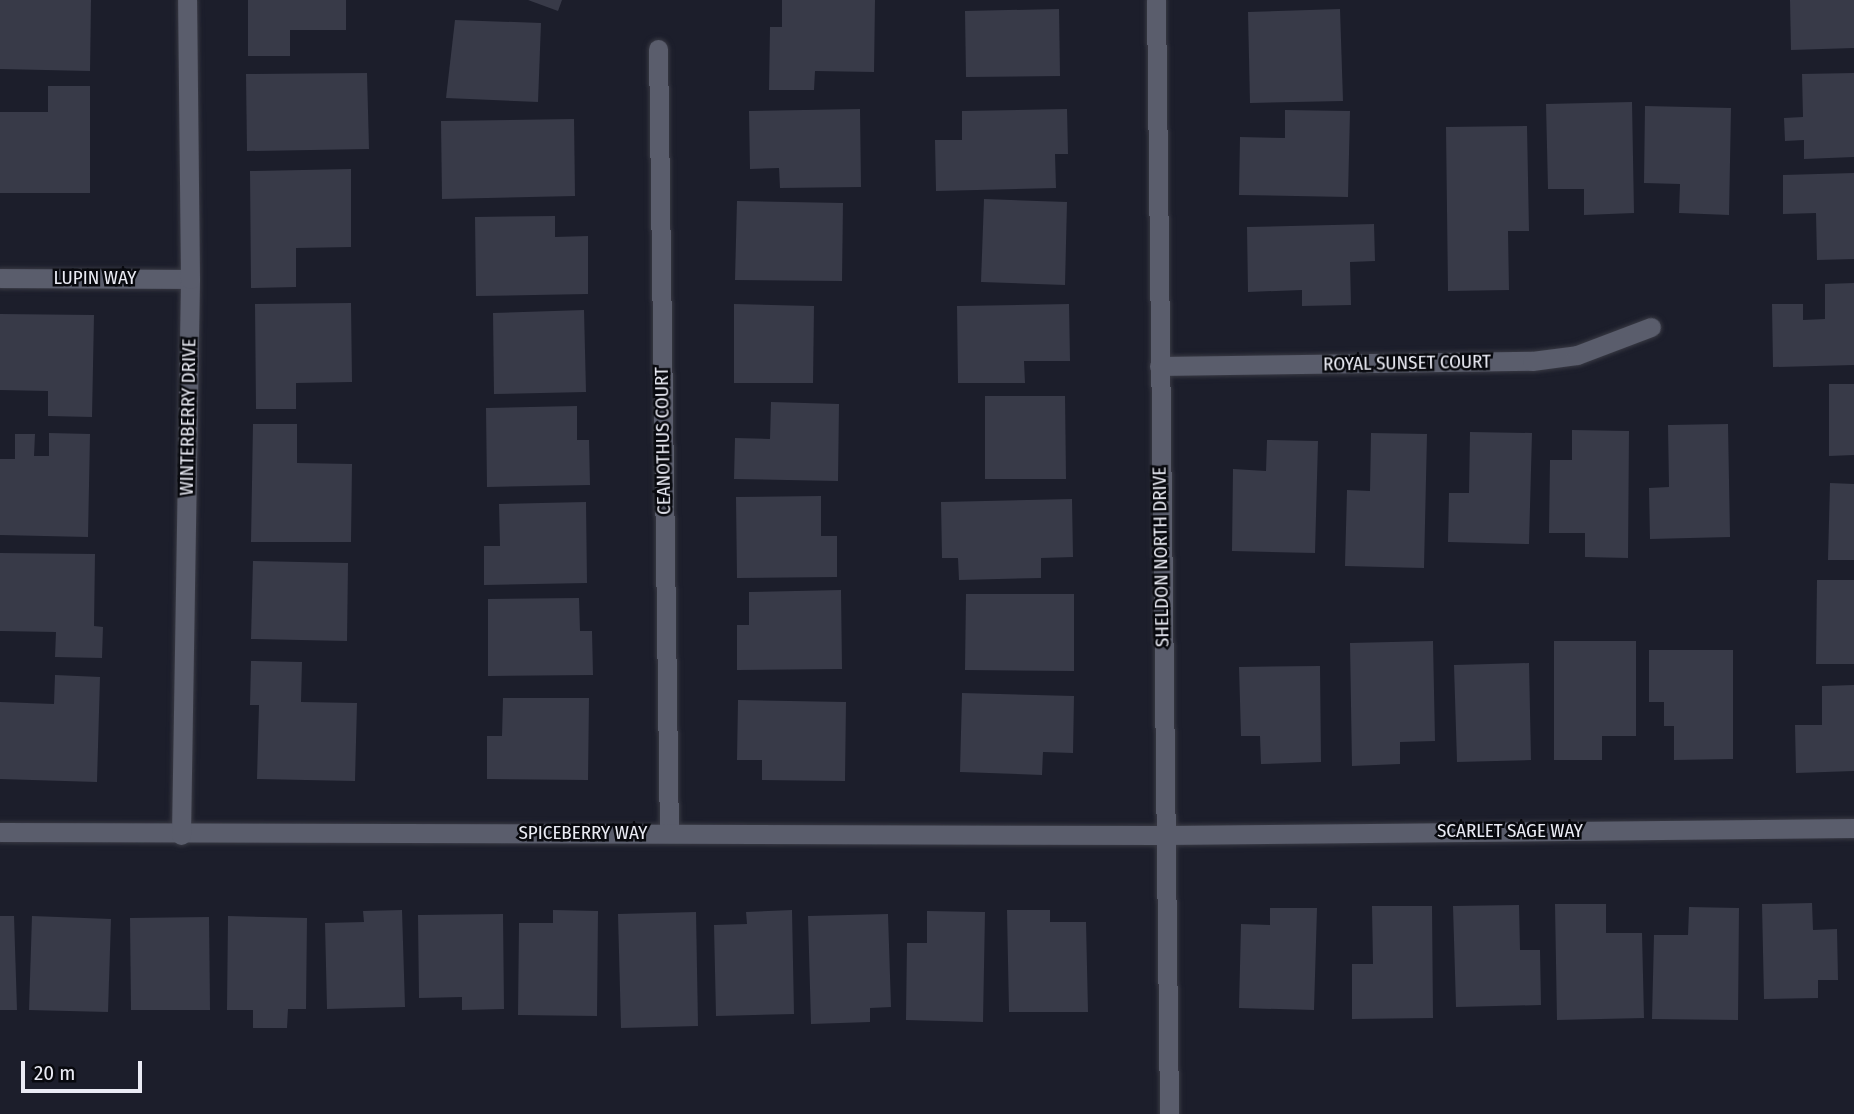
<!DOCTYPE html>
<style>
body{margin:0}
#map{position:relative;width:1854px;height:1114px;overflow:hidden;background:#1c1e2b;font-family:"Fira Sans Condensed",sans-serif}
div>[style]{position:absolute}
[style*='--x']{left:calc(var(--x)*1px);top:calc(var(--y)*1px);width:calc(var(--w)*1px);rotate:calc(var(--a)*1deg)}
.building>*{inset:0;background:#383a48}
.roads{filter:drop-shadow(0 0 2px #393a44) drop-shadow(0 0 2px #393a44)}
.minor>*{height:19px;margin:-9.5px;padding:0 9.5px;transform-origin:9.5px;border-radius:9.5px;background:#5a5d6c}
.tertiary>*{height:19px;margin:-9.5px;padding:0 9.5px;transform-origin:9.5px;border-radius:9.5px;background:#5a5d6c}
span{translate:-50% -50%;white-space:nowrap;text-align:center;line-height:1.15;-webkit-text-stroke:5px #08090e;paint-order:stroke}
.street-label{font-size:19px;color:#eaebf4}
.scale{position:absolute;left:21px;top:1061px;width:121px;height:32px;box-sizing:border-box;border:4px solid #eaebf4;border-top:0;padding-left:9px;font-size:21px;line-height:24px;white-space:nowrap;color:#eaebf4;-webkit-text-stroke:5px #08090e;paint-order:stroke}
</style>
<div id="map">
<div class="building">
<i style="clip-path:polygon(0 0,91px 0,90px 71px,0 69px)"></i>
<i style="clip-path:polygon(248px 0,346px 0,346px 30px,290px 30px,290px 56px,248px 56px)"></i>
<i style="clip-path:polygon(528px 0,562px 0,558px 11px)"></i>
<i style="clip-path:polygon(782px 0,875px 0,874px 72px,815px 71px,814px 90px,769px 90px,770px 27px,782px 27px)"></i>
<i style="clip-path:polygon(1790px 0,1854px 0,1854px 48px,1791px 50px)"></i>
<i style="clip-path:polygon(1059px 9px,1060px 76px,966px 77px,965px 11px)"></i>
<i style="clip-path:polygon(1340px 9px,1343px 101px,1250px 103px,1248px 12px)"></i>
<i style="clip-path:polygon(455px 20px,541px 23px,538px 102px,446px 98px)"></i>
<i style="clip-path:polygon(367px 73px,369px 149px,247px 151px,246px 74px)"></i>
<i style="clip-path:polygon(1854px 73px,1854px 157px,1804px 159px,1804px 140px,1785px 141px,1784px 118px,1803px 117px,1802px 74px)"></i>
<i style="clip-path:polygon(48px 86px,90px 86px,90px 193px,0 193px,0 112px,48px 112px)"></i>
<i style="clip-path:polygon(1632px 102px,1634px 213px,1584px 215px,1584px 189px,1548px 189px,1546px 104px)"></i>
<i style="clip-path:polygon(1645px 106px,1731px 108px,1729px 215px,1679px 213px,1680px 184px,1644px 183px)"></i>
<i style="clip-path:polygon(860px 109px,861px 187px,780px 188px,779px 168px,750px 169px,749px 111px)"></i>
<i style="clip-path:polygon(1067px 109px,1068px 154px,1055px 154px,1056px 188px,936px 191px,935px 140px,962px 140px,962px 111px)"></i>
<i style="clip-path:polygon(1285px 110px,1350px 111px,1348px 197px,1239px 195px,1240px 137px,1285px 138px)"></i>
<i style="clip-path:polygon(574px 119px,575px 196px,442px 199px,441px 121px)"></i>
<i style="clip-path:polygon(1527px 126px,1529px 231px,1508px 231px,1509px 290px,1448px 291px,1446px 127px)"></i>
<i style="clip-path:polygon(351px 169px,351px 247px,296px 248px,296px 287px,251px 288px,250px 171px)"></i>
<i style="clip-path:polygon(1854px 173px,1854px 259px,1817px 260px,1816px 213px,1783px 214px,1783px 175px)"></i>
<i style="clip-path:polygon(984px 199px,1067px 202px,1065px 285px,981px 282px)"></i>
<i style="clip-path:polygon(737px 201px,843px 203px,842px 281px,735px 280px)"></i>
<i style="clip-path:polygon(555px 216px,555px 237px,588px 236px,588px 294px,476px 296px,475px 217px)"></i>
<i style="clip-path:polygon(1374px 224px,1375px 261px,1350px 262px,1351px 305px,1302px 306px,1302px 290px,1248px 292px,1247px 227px)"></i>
<i style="clip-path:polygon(1854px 283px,1854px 365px,1773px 367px,1772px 304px,1803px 304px,1803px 320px,1825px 319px,1825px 284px)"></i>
<i style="clip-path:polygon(351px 303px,352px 382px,296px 383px,296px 409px,256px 409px,255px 304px)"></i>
<i style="clip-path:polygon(734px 304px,814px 306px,813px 383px,734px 383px)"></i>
<i style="clip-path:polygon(1069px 304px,1070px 361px,1024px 361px,1025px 383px,958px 383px,957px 306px)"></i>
<i style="clip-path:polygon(584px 310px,586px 392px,494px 394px,493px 313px)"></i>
<i style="clip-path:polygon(0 314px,94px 315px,92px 417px,48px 416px,48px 391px,0 390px)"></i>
<i style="clip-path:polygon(1829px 384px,1854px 384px,1854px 455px,1829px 456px)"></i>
<i style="clip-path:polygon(985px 396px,1065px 396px,1066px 479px,985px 479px)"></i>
<i style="clip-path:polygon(771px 402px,839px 404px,838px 481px,734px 479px,735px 438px,770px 439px)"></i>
<i style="clip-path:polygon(577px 406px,577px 440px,589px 440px,590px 485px,487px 487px,486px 408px)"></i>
<i style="clip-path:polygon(253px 424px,297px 424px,297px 463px,352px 464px,351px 542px,251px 542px)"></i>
<i style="clip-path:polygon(1728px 424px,1730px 537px,1650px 539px,1649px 488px,1669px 487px,1668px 425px)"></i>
<i style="clip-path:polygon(1572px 430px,1629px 431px,1628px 558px,1585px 557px,1585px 533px,1549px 533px,1550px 460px,1572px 460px)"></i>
<i style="clip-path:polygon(1470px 432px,1532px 433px,1529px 544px,1448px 542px,1449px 493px,1469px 493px)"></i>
<i style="clip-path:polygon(49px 433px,90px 434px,88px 537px,0 535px,0 459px,15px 459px,15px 434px,35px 434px,34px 456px,49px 456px)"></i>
<i style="clip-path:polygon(1371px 433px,1427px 434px,1424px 568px,1345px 566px,1347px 490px,1370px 491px)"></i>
<i style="clip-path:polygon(1267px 440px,1318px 441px,1315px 553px,1232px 551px,1233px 469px,1266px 471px)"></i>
<i style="clip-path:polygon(1830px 483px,1854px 484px,1854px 560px,1828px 560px)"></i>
<i style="clip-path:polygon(821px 496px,821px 536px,837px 536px,837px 577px,737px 578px,736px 497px)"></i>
<i style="clip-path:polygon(1072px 499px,1073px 557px,1041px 558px,1041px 578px,959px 580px,958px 558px,942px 558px,941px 502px)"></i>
<i style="clip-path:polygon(586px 502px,587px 583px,484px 585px,484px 546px,500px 546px,499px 504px)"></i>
<i style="clip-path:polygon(0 553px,95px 554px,94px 626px,103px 627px,102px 658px,55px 657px,56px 632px,0 631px)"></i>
<i style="clip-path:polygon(253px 561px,348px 563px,347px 641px,251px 639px)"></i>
<i style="clip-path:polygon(1817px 580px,1854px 580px,1854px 664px,1816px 664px)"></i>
<i style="clip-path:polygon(841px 590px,842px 669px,737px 670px,737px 625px,749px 625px,749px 592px)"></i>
<i style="clip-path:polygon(966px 594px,1074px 594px,1074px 671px,965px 670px)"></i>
<i style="clip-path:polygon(579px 598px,580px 631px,592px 631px,593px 675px,488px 676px,488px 599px)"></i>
<i style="clip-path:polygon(1433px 641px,1435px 741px,1400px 742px,1400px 764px,1352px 766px,1350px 643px)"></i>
<i style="clip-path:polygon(1554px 641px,1636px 641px,1636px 736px,1602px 736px,1602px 760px,1554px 760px)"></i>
<i style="clip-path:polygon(1649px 650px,1733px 650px,1733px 759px,1674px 760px,1674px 726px,1664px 726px,1664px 702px,1649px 702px)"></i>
<i style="clip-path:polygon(251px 661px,302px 662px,301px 702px,357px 703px,355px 781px,257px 779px,259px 705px,250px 705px)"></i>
<i style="clip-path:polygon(1529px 663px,1531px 760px,1457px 762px,1454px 665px)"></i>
<i style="clip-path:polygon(1320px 666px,1321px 762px,1261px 764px,1260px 736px,1241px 736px,1239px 667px)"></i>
<i style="clip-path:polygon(55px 675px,100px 677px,97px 782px,0 779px,0 702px,54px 704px)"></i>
<i style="clip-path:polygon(1854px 685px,1854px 771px,1796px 773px,1795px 725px,1822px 725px,1822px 686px)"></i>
<i style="clip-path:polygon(962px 693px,1074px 696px,1073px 753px,1043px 752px,1042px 775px,960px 772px)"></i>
<i style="clip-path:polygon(503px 698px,589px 698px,588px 780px,487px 779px,487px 736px,502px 736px)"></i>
<i style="clip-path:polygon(738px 700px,846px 702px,845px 781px,762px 780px,762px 760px,737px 760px)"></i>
<i style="clip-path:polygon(1812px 903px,1813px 930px,1837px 929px,1838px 980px,1818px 980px,1818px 998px,1764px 999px,1762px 904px)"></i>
<i style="clip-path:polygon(1555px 904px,1606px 904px,1606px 933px,1642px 933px,1644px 1018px,1557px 1020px)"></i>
<i style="clip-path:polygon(1519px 905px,1520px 950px,1540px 950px,1541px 1005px,1456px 1007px,1453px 906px)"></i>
<i style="clip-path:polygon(1372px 906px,1432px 906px,1433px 1018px,1352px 1019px,1352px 964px,1373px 964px)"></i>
<i style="clip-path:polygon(1689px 907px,1739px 908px,1738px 1020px,1652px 1019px,1654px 935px,1688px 935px)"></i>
<i style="clip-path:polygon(1270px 908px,1317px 908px,1314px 1010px,1239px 1008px,1241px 924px,1270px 925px)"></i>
<i style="clip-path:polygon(402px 910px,405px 1007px,327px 1009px,325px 923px,364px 922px,363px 911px)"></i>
<i style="clip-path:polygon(553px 910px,598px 911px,597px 1016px,518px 1015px,519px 923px,553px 923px)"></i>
<i style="clip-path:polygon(792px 910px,794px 1014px,716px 1016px,714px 925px,747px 924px,746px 912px)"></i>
<i style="clip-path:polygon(1007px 910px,1050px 910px,1050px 922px,1086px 922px,1088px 1012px,1009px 1012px)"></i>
<i style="clip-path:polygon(927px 911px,985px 912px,983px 1022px,906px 1020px,907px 943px,927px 943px)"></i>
<i style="clip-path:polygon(696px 912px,698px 1026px,621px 1028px,618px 914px)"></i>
<i style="clip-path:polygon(503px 914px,504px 1009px,462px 1010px,462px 997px,419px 998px,418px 915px)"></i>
<i style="clip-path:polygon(888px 914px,891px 1007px,870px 1008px,870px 1022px,811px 1024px,808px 916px)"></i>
<i style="clip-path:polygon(0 916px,14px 916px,17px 1010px,0 1010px)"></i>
<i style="clip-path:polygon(32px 916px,111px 919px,108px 1012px,29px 1010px)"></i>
<i style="clip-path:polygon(228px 916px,307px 918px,306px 1009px,288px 1009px,287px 1028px,253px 1028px,253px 1010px,227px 1010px)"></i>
<i style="clip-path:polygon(209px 917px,210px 1010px,131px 1010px,130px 918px)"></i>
</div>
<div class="roads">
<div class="minor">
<i style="--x:658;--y:49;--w:784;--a:89.2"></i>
<i style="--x:0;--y:278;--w:190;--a:0.3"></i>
<i style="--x:1159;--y:366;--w:373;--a:-0.8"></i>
<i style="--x:1532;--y:361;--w:45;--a:-7.6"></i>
<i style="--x:1577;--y:355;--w:79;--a:-20.7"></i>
<i style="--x:0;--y:832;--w:1166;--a:0.15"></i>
<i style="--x:1166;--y:835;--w:688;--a:-0.58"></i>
<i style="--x:181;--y:835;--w:556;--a:-89.07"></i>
<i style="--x:190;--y:279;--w:279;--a:-90.6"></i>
</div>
<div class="tertiary">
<i style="--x:1156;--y:0;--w:1114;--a:89.33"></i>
</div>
</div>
<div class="street-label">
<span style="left:95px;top:278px">LUPIN WAY</span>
<span style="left:1407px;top:363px;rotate:-1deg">ROYAL SUNSET COURT</span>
<span style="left:188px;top:417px;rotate:-89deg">WINTERBERRY DRIVE</span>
<span style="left:663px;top:441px;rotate:-91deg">CEANOTHUS COURT</span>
<span style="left:1161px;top:557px;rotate:-91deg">SHELDON NORTH DRIVE</span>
<span style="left:1510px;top:831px">SCARLET SAGE WAY</span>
<span style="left:583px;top:833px">SPICEBERRY WAY</span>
</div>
<div class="scale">20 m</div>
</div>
